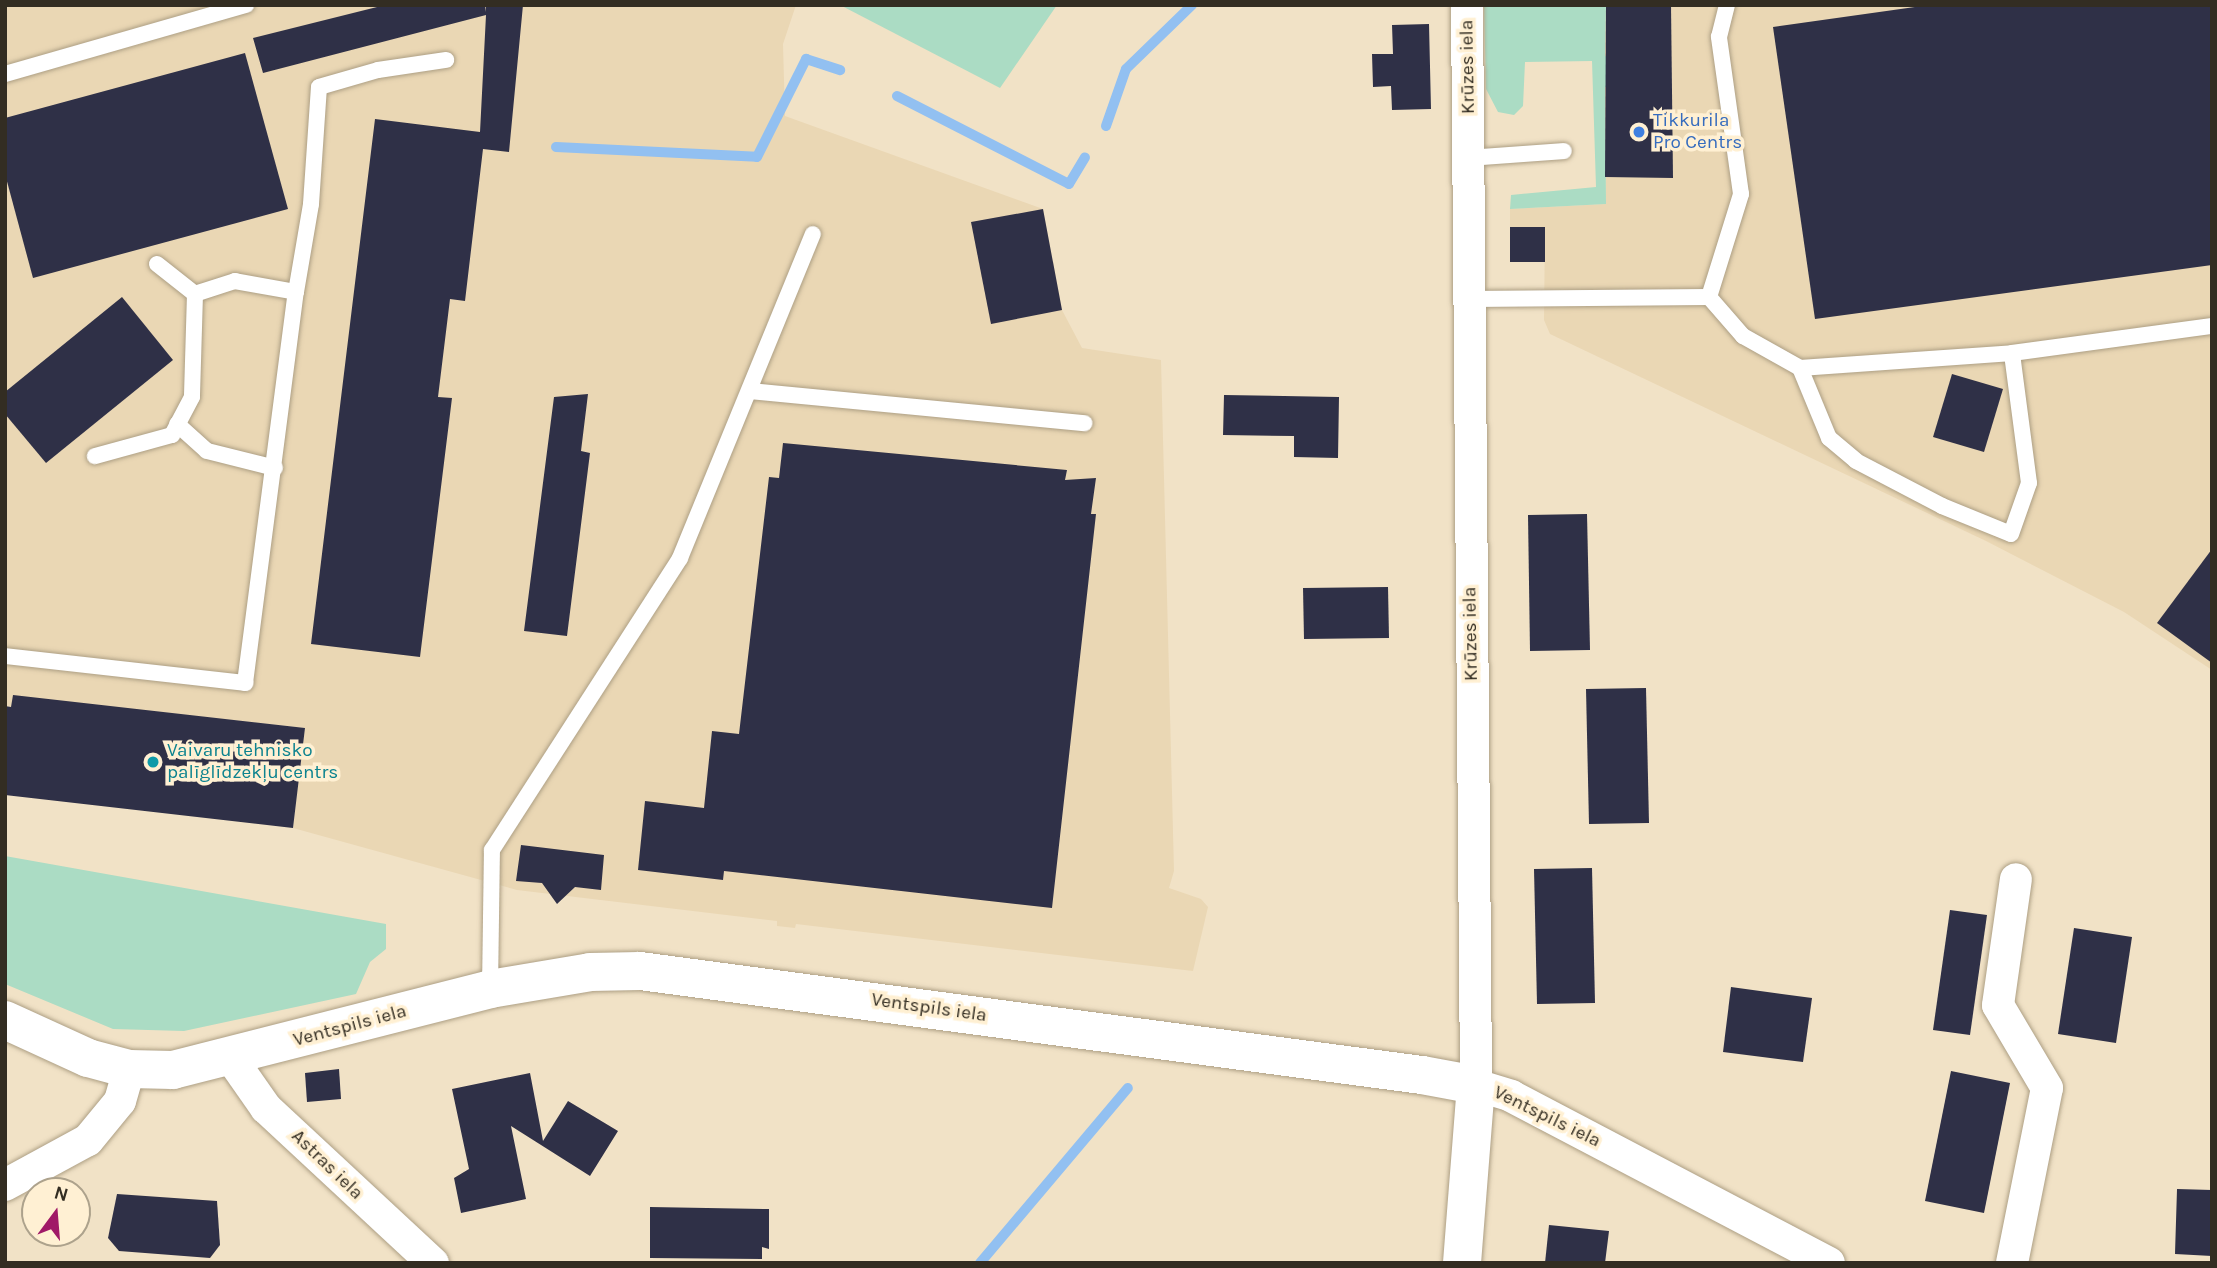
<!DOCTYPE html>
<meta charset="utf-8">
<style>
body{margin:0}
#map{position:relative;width:2217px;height:1268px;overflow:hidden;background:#f1e2c6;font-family:Karla,sans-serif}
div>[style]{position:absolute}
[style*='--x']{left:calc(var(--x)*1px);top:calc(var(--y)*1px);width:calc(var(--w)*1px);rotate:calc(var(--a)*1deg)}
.built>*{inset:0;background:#ead7b4}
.green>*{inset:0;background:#abdcc4}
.stream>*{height:10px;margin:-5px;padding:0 5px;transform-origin:5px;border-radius:5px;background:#92c0f1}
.building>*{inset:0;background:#2f3047}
.roads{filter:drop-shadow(0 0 2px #ad9f84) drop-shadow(0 0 2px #ad9f84)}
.lane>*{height:16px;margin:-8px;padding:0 8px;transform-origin:8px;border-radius:8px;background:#fff}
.street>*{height:32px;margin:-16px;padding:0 16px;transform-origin:16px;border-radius:16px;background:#fff}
.secondary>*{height:38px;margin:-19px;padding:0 19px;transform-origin:19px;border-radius:19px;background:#fff}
.dots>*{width:19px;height:19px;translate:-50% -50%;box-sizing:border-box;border:4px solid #fff0d3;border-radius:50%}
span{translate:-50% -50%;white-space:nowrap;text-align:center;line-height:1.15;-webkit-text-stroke:7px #fff0d3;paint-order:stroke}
.street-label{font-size:19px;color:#332d22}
.shop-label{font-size:19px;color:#366cbe}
.left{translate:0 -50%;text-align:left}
.culture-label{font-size:19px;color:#0d838f}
.frame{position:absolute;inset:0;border:7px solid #332d22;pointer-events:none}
.north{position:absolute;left:21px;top:1177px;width:70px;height:70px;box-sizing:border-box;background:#fff0d3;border:2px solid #ada28c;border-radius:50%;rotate:16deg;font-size:19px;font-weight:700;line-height:28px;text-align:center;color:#332d22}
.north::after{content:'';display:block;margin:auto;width:24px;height:32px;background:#a01967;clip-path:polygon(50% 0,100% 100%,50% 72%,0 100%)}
</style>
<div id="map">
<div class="built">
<i style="clip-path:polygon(5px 5px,796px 5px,783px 44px,785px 116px,1043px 209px,1062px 310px,1082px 348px,1161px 360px,1174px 871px,1169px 888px,1201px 899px,1208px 907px,1193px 971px,796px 924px,795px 928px,777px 926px,777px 921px,517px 890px,293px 828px,305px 728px,13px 696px,11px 707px,5px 706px)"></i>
<i style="clip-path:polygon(1606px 5px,2212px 5px,2212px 670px,2124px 612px,1986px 541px,1550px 334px,1544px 320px,1545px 227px,1510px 227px,1510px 209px,1606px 204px,1605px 87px,1622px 86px,1605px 56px)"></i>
</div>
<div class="green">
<i style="clip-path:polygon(840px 5px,1057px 5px,1000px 88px)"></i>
<i style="clip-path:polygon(1484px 5px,1606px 5px,1605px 55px,1623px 86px,1605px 87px,1606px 204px,1510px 209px,1511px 195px,1596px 187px,1592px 61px,1525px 62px,1523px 106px,1514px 115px,1498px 112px,1486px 89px)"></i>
<i style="clip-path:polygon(5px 856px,386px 924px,386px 949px,370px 962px,356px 994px,184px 1031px,113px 1029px,5px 984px)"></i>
</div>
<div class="stream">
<i style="--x:897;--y:96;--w:193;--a:27.1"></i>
<i style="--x:1069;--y:184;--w:31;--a:-59"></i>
<i style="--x:1106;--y:126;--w:60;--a:-70.7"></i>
<i style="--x:1126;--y:69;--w:92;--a:-44.1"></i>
<i style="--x:556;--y:147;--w:201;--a:2.8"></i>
<i style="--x:757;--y:157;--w:110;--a:-63.4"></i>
<i style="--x:806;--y:59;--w:36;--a:18"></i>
<i style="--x:980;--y:1263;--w:229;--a:-49.8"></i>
</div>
<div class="building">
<i style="clip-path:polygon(385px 5px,485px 5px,486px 12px,486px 5px,523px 5px,509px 152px,483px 149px,465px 301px,450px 299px,438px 397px,452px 398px,420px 657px,311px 644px,375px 119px,480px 132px,486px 15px,263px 73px,253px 38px)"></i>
<i style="clip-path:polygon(1606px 5px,1671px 5px,1673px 178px,1605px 177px)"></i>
<i style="clip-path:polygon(1929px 5px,2212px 5px,2212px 265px,1815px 319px,1773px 27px)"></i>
<i style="clip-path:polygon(1429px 24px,1431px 109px,1392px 110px,1391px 86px,1373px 87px,1372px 54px,1393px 54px,1392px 25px)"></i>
<i style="clip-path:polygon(245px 53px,288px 209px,33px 278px,5px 174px,5px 118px)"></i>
<i style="clip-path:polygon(1043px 209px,1062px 310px,991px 324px,971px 222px)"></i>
<i style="clip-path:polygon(1510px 227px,1545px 227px,1545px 262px,1510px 262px)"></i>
<i style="clip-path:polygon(122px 297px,173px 360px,46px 463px,5px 414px,5px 392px)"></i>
<i style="clip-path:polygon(1952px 374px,2003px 389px,1984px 452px,1933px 437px)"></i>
<i style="clip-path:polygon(588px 394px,581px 451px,590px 453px,567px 636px,524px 631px,554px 397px)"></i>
<i style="clip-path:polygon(1224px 395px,1339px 397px,1338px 458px,1294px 457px,1294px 436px,1223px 435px)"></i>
<i style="clip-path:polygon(783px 443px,1067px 470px,1065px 480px,1096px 478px,1091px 514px,1096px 514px,1052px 908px,724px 871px,723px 880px,638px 870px,645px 801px,704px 808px,712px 731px,739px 734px,769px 477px,779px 478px)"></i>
<i style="clip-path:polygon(1587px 514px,1590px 650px,1530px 651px,1528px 515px)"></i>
<i style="clip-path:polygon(2212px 549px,2212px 663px,2157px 623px)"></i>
<i style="clip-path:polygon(1388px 587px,1389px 638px,1304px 639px,1303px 588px)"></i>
<i style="clip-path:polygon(1646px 688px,1649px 823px,1589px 824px,1586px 689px)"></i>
<i style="clip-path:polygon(13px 695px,305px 728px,293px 828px,5px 795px,5px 706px,11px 707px)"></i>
<i style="clip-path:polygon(521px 845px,604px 855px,601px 890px,575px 887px,557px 904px,542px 883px,516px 881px)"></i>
<i style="clip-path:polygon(1592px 868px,1595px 1003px,1537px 1004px,1534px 869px)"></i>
<i style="clip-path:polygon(1950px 910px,1987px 915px,1970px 1035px,1933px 1030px)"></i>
<i style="clip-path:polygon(2074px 928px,2132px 937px,2116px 1043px,2058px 1034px)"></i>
<i style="clip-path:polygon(1731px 987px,1812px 998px,1803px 1062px,1723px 1052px)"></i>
<i style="clip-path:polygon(339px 1069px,341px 1099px,307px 1102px,305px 1073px)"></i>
<i style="clip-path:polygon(1951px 1071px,2010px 1083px,1984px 1213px,1925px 1201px)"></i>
<i style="clip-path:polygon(530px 1073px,543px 1141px,568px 1101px,618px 1131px,590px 1176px,511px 1126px,526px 1199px,461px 1213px,454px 1178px,469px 1169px,452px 1089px)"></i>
<i style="clip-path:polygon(2177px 1189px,2212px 1190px,2212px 1256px,2175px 1254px)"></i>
<i style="clip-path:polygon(117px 1194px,217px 1201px,220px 1245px,210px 1258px,119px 1251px,108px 1238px)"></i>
<i style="clip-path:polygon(650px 1207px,769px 1209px,769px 1249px,762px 1247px,762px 1259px,650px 1258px)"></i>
<i style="clip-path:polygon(1549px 1225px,1609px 1231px,1605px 1263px,1545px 1263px)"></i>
</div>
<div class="roads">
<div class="lane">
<i style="--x:5;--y:74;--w:251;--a:-16"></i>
<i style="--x:1469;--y:158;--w:95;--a:-4.2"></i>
<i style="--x:157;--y:264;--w:48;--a:38.3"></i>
<i style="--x:296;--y:292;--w:89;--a:-80.3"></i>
<i style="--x:311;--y:204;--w:117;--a:-86.1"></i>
<i style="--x:319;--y:87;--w:61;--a:-16.1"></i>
<i style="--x:378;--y:70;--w:69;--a:-8.4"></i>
<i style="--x:1709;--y:297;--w:108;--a:-72.7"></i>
<i style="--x:1741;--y:194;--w:159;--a:-98"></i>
<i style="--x:1719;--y:37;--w:33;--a:-76"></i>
<i style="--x:1470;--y:299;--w:239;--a:-0.5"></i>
<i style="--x:1709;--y:297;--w:52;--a:48.9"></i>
<i style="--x:1743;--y:336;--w:65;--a:29.3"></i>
<i style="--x:1800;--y:368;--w:213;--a:-4"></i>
<i style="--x:2012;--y:353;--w:202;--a:-7.7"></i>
<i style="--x:1800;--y:368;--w:76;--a:67.5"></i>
<i style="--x:1829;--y:438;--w:35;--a:40"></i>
<i style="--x:1856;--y:461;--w:97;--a:27.6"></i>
<i style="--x:1942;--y:506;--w:74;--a:22.1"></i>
<i style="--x:2011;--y:534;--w:54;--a:-70.6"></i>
<i style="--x:2029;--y:483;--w:131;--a:-97.5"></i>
<i style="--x:750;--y:391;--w:336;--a:5.5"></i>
<i style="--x:177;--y:424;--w:40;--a:42"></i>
<i style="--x:207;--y:451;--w:70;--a:14"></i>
<i style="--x:5;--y:656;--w:242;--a:6.4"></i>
<i style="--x:245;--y:683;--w:394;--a:-82.6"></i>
<i style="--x:296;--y:292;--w:62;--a:-169.8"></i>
<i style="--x:235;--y:281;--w:42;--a:162"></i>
<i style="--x:195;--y:294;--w:103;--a:91.7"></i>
<i style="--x:192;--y:397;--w:43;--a:117.8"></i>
<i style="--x:172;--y:435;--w:80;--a:164.7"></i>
<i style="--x:490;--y:989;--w:139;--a:-89.2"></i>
<i style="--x:492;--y:850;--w:347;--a:-57.2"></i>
<i style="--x:680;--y:558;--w:350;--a:-67.7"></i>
</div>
<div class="street">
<i style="--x:1467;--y:5;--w:1080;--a:89.52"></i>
<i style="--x:1476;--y:1085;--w:37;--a:17"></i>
<i style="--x:1511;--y:1096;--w:359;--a:27.7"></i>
<i style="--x:231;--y:1058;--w:61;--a:55"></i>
<i style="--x:266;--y:1108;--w:228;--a:42.9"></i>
<i style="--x:5;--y:1185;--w:94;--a:-28.5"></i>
<i style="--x:88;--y:1140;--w:50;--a:-50.6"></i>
<i style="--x:120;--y:1101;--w:33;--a:-74"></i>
<i style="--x:2012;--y:1263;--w:178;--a:-78.7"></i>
<i style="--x:2047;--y:1088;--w:96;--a:-120.6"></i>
<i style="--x:1998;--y:1005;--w:127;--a:-81.9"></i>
</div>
<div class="secondary">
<i style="--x:5;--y:1020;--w:91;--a:24.6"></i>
<i style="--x:88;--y:1058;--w:42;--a:15"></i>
<i style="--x:129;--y:1069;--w:44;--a:1.3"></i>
<i style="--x:173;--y:1070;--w:327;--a:-14.3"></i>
<i style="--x:490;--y:989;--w:101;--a:-9.6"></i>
<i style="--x:590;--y:972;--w:50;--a:-1.1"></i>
<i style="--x:640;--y:971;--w:789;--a:7.58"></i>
<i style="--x:1422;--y:1075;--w:55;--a:10.5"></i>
<i style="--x:1476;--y:1085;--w:179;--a:94.5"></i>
</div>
</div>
<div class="dots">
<i style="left:1639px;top:132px;background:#3f7fe0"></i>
<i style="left:153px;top:762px;background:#0f9aa8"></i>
</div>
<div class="street-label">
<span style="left:1468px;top:67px;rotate:-91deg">Krūzes iela</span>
<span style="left:1471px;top:634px;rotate:-91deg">Krūzes iela</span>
<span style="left:929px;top:1008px;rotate:8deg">Ventspils iela</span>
<span style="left:350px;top:1026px;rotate:-15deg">Ventspils iela</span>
<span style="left:1547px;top:1117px;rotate:26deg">Ventspils iela</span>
<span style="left:327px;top:1165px;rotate:44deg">Astras iela</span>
</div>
<div class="shop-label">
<span class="left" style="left:1653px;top:132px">Tikkurila<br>Pro Centrs</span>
</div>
<div class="culture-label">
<span class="left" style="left:167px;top:762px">Vaivaru tehnisko<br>palīglīdzekļu centrs</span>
</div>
<div class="frame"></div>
<div class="north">N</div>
</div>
